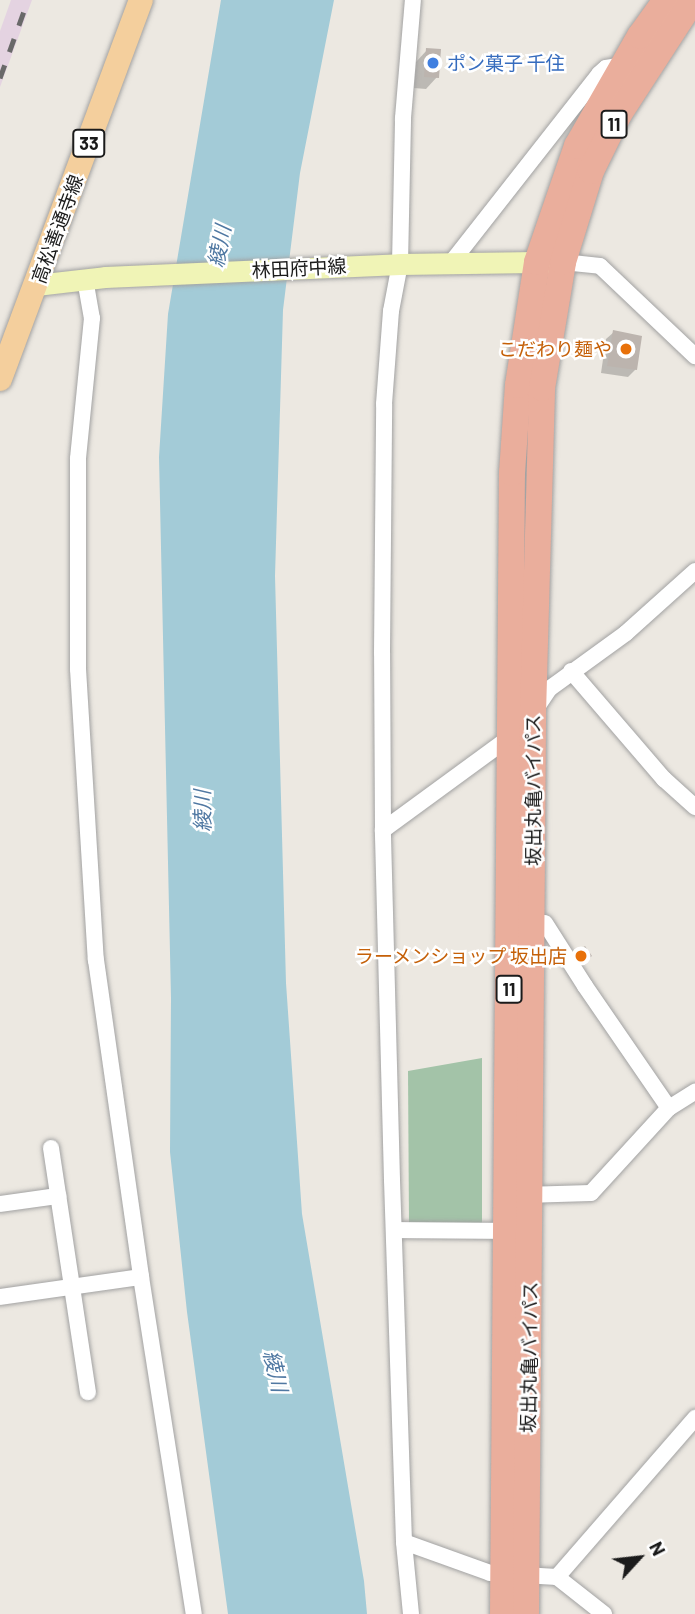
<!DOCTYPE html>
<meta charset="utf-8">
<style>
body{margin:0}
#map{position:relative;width:695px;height:1614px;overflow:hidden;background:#ece8e1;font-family:Barlow,"Noto Sans JP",sans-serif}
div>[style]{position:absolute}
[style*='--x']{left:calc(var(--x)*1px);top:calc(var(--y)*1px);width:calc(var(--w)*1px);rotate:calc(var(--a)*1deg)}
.industrial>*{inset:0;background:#e4d3e1}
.cemetery>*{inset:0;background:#a3c3a8}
.water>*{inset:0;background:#a3cbd7}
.shadow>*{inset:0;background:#0003}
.building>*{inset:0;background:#bcb4ae}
.roads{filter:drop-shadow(0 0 2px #a2a2a2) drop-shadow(0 0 2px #a2a2a2)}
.minor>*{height:16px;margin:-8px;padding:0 8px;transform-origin:8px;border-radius:8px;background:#fff}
.secondary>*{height:21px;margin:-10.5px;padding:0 10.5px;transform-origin:10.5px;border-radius:10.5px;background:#f0f4b6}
.primary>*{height:24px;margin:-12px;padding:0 12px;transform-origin:12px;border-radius:12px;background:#f4cf9d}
.trunk>*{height:26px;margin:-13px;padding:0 13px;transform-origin:13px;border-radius:13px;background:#eaae9c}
.rail>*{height:5px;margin-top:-2.5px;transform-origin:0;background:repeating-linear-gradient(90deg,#696969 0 14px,transparent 0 28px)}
.dots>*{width:19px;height:19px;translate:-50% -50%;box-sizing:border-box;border:4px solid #fff;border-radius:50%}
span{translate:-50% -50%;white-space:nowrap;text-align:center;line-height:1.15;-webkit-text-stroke:5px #fff;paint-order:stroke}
.shield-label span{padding:2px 5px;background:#fff;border:2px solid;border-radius:5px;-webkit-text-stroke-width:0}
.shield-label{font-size:18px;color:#1b1b1b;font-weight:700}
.shop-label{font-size:19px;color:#366cbe}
.left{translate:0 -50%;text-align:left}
.street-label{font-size:19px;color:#1b1b1b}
.food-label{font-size:19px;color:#c56008}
.right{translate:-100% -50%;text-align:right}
.water-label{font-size:21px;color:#4f78a2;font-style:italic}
.north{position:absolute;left:604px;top:1523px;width:70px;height:70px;-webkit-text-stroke:5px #fff;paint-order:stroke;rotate:63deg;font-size:19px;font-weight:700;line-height:28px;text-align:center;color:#1b1b1b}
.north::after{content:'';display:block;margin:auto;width:24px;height:32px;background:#1b1b1b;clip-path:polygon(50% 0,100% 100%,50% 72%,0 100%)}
</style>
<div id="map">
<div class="industrial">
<i style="clip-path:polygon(11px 0,32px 0,0 87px,0 31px)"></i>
</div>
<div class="cemetery">
<i style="clip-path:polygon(482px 1058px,482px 1225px,409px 1225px,408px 1071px)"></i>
</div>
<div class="water">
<i style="clip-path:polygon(221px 0,334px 0,300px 173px,283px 310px,275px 576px,286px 983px,302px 1214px,364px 1581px,367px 1614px,228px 1614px,187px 1312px,170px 1152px,171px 998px,159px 457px,168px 314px)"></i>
</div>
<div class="shadow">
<i style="clip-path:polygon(427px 50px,437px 77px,426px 89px,414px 88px,416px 62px)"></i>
<i style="clip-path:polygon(614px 332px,636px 369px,628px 377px,601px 373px,606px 339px)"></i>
</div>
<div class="building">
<i style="clip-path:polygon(426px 48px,441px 49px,439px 78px,424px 77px)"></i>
<i style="clip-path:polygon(613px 330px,642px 336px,637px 370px,607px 366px)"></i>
<i style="clip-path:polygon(585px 946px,592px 956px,577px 967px,570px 957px)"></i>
</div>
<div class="roads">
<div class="minor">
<i style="--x:563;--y:262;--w:37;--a:6"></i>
<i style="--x:600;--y:266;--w:131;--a:43.5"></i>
<i style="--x:451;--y:263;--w:240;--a:-51.9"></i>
<i style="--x:599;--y:74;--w:9;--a:-41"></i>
<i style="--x:606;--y:68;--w:17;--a:-10"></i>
<i style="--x:85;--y:279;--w:40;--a:80"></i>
<i style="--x:92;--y:318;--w:142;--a:95.7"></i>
<i style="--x:78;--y:459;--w:210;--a:90"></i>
<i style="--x:78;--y:669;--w:292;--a:86.5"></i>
<i style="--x:96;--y:960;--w:320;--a:81.9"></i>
<i style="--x:141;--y:1277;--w:341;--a:81.1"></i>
<i style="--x:571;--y:671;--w:143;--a:49.3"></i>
<i style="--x:664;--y:779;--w:42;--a:42.1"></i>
<i style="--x:535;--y:710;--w:25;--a:-56"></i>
<i style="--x:549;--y:689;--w:95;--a:-36"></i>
<i style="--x:626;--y:633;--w:93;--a:-41.9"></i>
<i style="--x:383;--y:830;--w:161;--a:-36.2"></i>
<i style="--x:545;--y:923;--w:75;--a:57.6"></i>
<i style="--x:585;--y:986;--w:148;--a:55.5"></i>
<i style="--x:51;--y:1148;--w:247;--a:81.4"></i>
<i style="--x:524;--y:1195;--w:67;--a:-1.7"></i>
<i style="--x:591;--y:1193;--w:115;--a:-47.5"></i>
<i style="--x:669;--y:1108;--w:31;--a:-32"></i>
<i style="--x:0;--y:1204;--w:59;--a:-7.9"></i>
<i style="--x:394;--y:1230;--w:114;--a:0.5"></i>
<i style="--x:0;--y:1297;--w:142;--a:-8.1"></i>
<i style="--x:404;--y:1542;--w:91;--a:19.8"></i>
<i style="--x:490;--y:1573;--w:67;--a:3.4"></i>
<i style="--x:557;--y:1577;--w:60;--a:38.2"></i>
<i style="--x:557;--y:1577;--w:211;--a:-49"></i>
<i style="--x:411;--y:1614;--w:72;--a:-95.6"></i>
<i style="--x:404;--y:1542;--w:362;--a:-91.9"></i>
<i style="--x:392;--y:1180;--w:350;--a:-91.5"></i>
<i style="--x:383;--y:830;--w:177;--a:-90.3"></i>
<i style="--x:382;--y:653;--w:249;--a:-89.5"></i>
<i style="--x:384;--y:404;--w:93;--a:-85.7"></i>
<i style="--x:391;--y:311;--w:48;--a:-79.2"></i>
<i style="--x:400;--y:264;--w:146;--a:-88.8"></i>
<i style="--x:403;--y:118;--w:118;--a:-85.2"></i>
</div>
<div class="secondary">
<i style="--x:36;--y:285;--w:69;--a:-6.6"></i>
<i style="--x:105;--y:277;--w:295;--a:-2.5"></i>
<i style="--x:400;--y:264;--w:150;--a:-0.8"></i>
</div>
<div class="primary">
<i style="--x:0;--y:379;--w:404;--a:-69.6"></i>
</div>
<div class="trunk">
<i style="--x:503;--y:1614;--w:1141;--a:-89.55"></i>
<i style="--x:512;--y:473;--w:88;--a:-86.1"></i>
<i style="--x:518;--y:385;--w:124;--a:-81.2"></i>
<i style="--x:537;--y:262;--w:123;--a:-71"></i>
<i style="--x:577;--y:146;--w:127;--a:-60.2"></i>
<i style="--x:640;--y:36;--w:44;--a:-54.2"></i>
<i style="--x:526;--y:1614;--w:900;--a:-89.55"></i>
<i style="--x:533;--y:714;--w:326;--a:-88.4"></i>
<i style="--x:542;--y:388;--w:128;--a:-80.5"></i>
<i style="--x:563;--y:262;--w:95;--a:-72.9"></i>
<i style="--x:591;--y:171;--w:64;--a:-63.8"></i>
<i style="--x:619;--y:114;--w:136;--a:-57"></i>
</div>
</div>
<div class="rail">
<i style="--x:0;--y:78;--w:83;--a:-70.3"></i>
</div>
<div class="dots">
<i style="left:433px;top:63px;background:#3f7fe0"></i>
<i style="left:626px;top:349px;background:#e8710a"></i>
<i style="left:581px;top:956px;background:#e8710a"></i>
</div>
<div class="shield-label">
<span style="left:614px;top:124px">11</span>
<span style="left:89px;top:143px">33</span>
<span style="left:509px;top:989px">11</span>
</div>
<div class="shop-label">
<span class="left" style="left:447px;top:63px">ポン菓子 千住</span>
</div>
<div class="street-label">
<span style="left:57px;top:229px;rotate:-70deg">高松善通寺線</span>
<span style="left:299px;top:268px;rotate:-3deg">林田府中線</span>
<span style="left:533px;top:790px;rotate:-90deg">坂出丸亀バイパス</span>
<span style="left:529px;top:1357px;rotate:-89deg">坂出丸亀バイパス</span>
</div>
<div class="food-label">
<span class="right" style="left:612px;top:349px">こだわり麺や</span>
<span class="right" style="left:567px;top:956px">ラーメンショップ 坂出店</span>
</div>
<div class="water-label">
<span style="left:219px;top:246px;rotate:-79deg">綾川</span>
<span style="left:202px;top:811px;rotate:-91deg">綾川</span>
<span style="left:276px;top:1371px;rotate:77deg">綾川</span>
</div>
<div class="north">N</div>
</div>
